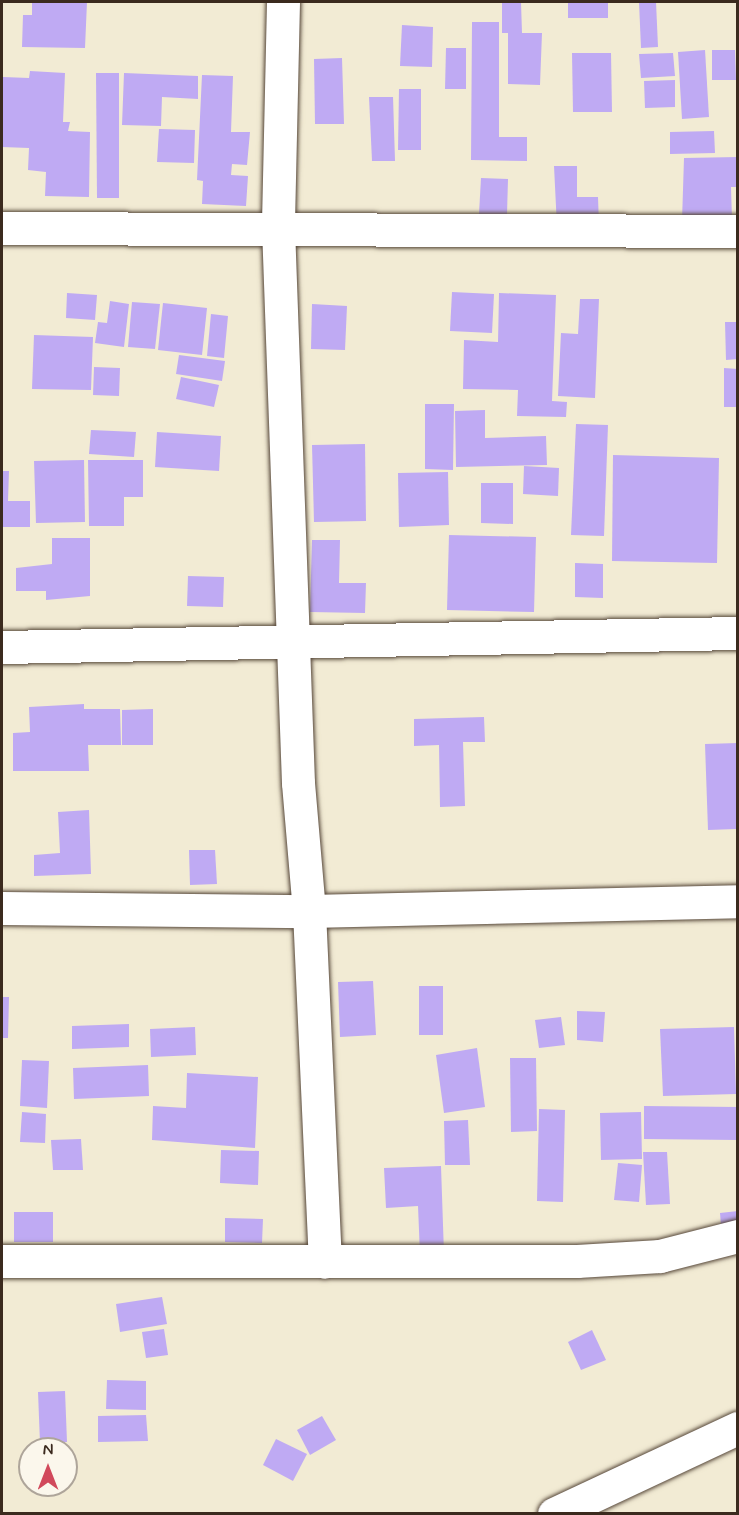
<!DOCTYPE html>
<style>
body{margin:0}
#map{position:relative;width:739px;height:1515px;overflow:hidden;background:#f2ebd4;font-family:Mynerve,sans-serif}
div>[style]{position:absolute}
[style*='--x']{left:calc(var(--x)*1px);top:calc(var(--y)*1px);width:calc(var(--w)*1px);rotate:calc(var(--a)*1deg)}
.building>*{inset:0;background:#bfaaf3}
.roads{filter:drop-shadow(0 0 2px #564739) drop-shadow(0 0 2px #564739)}
.street>*{height:33px;margin:-16.5px;padding:0 16.5px;transform-origin:16.5px;border-radius:16.5px;background:#fff}
span{translate:-50% -50%;white-space:nowrap;text-align:center;line-height:1.15;-webkit-text-stroke:4.5px #fbf7ec;paint-order:stroke}
.frame{position:absolute;inset:0;border:3px solid #3b2a1e;pointer-events:none}
.north{position:absolute;left:18px;top:1437px;width:60px;height:60px;box-sizing:border-box;background:#fbf7ec;border:2px solid #aea59a;border-radius:50%;rotate:0deg;font-size:16px;font-weight:700;line-height:24px;text-align:center;color:#3b2a1e}
.north::after{content:'';display:block;margin:auto;width:21px;height:27px;background:#d1495b;clip-path:polygon(50% 0,100% 100%,50% 72%,0 100%)}
</style>
<div id="map">
<div class="building">
<i style="clip-path:polygon(32px 2px,87px 2px,85px 48px,22px 47px,23px 15px,32px 15px)"></i>
<i style="clip-path:polygon(502px 2px,521px 2px,522px 33px,542px 33px,540px 85px,508px 84px,508px 33px,502px 33px)"></i>
<i style="clip-path:polygon(568px 2px,608px 2px,608px 18px,568px 18px)"></i>
<i style="clip-path:polygon(639px 2px,656px 2px,658px 47px,641px 48px)"></i>
<i style="clip-path:polygon(472px 22px,499px 22px,499px 137px,527px 137px,527px 161px,471px 160px)"></i>
<i style="clip-path:polygon(402px 25px,433px 27px,432px 67px,400px 66px)"></i>
<i style="clip-path:polygon(446px 48px,466px 48px,466px 89px,445px 89px)"></i>
<i style="clip-path:polygon(705px 50px,709px 117px,682px 119px,678px 52px)"></i>
<i style="clip-path:polygon(712px 50px,735px 50px,736px 80px,712px 80px)"></i>
<i style="clip-path:polygon(572px 53px,611px 53px,612px 112px,573px 112px)"></i>
<i style="clip-path:polygon(673px 53px,675px 76px,641px 78px,639px 54px)"></i>
<i style="clip-path:polygon(342px 58px,344px 124px,315px 124px,314px 59px)"></i>
<i style="clip-path:polygon(30px 71px,65px 73px,63px 122px,70px 122px,68px 131px,90px 132px,89px 197px,45px 196px,46px 172px,28px 170px,29px 148px,2px 147px,3px 77px,29px 78px)"></i>
<i style="clip-path:polygon(96px 73px,119px 73px,119px 198px,97px 198px)"></i>
<i style="clip-path:polygon(124px 73px,198px 76px,198px 99px,162px 97px,161px 126px,122px 125px)"></i>
<i style="clip-path:polygon(202px 75px,233px 76px,231px 132px,250px 132px,247px 165px,232px 164px,231px 175px,248px 176px,246px 206px,202px 204px,203px 181px,197px 180px)"></i>
<i style="clip-path:polygon(675px 80px,675px 107px,645px 108px,644px 81px)"></i>
<i style="clip-path:polygon(399px 89px,421px 89px,421px 150px,398px 150px)"></i>
<i style="clip-path:polygon(369px 97px,393px 97px,395px 161px,372px 161px)"></i>
<i style="clip-path:polygon(159px 129px,195px 130px,194px 163px,157px 162px)"></i>
<i style="clip-path:polygon(714px 131px,715px 153px,670px 154px,670px 132px)"></i>
<i style="clip-path:polygon(738px 157px,738px 187px,731px 187px,732px 220px,682px 221px,684px 158px)"></i>
<i style="clip-path:polygon(554px 166px,577px 166px,577px 197px,598px 197px,599px 225px,557px 227px)"></i>
<i style="clip-path:polygon(481px 178px,508px 179px,507px 214px,479px 214px)"></i>
<i style="clip-path:polygon(452px 292px,494px 294px,492px 333px,450px 331px)"></i>
<i style="clip-path:polygon(67px 293px,97px 295px,95px 320px,66px 318px)"></i>
<i style="clip-path:polygon(499px 293px,556px 295px,552px 401px,567px 402px,566px 417px,517px 416px,518px 390px,463px 389px,464px 340px,498px 342px)"></i>
<i style="clip-path:polygon(580px 299px,599px 299px,595px 398px,558px 396px,561px 333px,578px 334px)"></i>
<i style="clip-path:polygon(110px 301px,129px 304px,124px 347px,95px 343px,98px 322px,107px 323px)"></i>
<i style="clip-path:polygon(132px 302px,160px 304px,155px 349px,128px 347px)"></i>
<i style="clip-path:polygon(163px 303px,207px 308px,202px 355px,158px 350px)"></i>
<i style="clip-path:polygon(312px 304px,347px 306px,345px 350px,311px 349px)"></i>
<i style="clip-path:polygon(211px 314px,228px 316px,224px 358px,207px 356px)"></i>
<i style="clip-path:polygon(725px 322px,738px 322px,738px 359px,726px 360px)"></i>
<i style="clip-path:polygon(34px 335px,93px 337px,91px 390px,32px 389px)"></i>
<i style="clip-path:polygon(179px 355px,225px 361px,222px 381px,176px 374px)"></i>
<i style="clip-path:polygon(94px 367px,120px 368px,119px 396px,93px 395px)"></i>
<i style="clip-path:polygon(724px 368px,738px 369px,738px 407px,724px 407px)"></i>
<i style="clip-path:polygon(181px 377px,219px 385px,214px 407px,176px 399px)"></i>
<i style="clip-path:polygon(425px 404px,454px 404px,453px 470px,425px 469px)"></i>
<i style="clip-path:polygon(485px 410px,485px 438px,546px 436px,547px 465px,456px 467px,455px 411px)"></i>
<i style="clip-path:polygon(576px 424px,608px 425px,604px 536px,571px 535px)"></i>
<i style="clip-path:polygon(91px 430px,136px 432px,134px 457px,89px 454px)"></i>
<i style="clip-path:polygon(157px 432px,221px 436px,219px 471px,155px 467px)"></i>
<i style="clip-path:polygon(365px 444px,366px 521px,314px 522px,312px 445px)"></i>
<i style="clip-path:polygon(613px 455px,719px 458px,717px 563px,612px 561px)"></i>
<i style="clip-path:polygon(84px 460px,85px 522px,36px 523px,34px 461px)"></i>
<i style="clip-path:polygon(88px 460px,143px 460px,143px 497px,124px 497px,124px 526px,89px 526px)"></i>
<i style="clip-path:polygon(524px 466px,559px 468px,558px 496px,523px 494px)"></i>
<i style="clip-path:polygon(2px 471px,9px 471px,8px 501px,30px 501px,30px 527px,2px 527px)"></i>
<i style="clip-path:polygon(448px 472px,449px 525px,399px 527px,398px 473px)"></i>
<i style="clip-path:polygon(481px 483px,513px 483px,513px 524px,481px 523px)"></i>
<i style="clip-path:polygon(449px 535px,536px 537px,534px 612px,447px 610px)"></i>
<i style="clip-path:polygon(52px 538px,90px 538px,90px 596px,46px 600px,46px 591px,16px 591px,16px 568px,52px 564px)"></i>
<i style="clip-path:polygon(312px 540px,340px 540px,339px 583px,366px 583px,365px 613px,310px 612px)"></i>
<i style="clip-path:polygon(575px 563px,603px 564px,603px 598px,575px 597px)"></i>
<i style="clip-path:polygon(188px 576px,224px 577px,223px 607px,187px 606px)"></i>
<i style="clip-path:polygon(84px 704px,84px 709px,120px 709px,121px 745px,88px 745px,89px 771px,13px 771px,13px 733px,30px 732px,29px 707px)"></i>
<i style="clip-path:polygon(153px 709px,153px 745px,122px 745px,122px 710px)"></i>
<i style="clip-path:polygon(484px 717px,485px 742px,463px 742px,465px 806px,440px 807px,439px 745px,414px 746px,414px 719px)"></i>
<i style="clip-path:polygon(738px 743px,736px 829px,708px 830px,705px 744px)"></i>
<i style="clip-path:polygon(89px 810px,91px 874px,34px 876px,34px 855px,60px 853px,58px 812px)"></i>
<i style="clip-path:polygon(189px 850px,215px 850px,217px 884px,190px 885px)"></i>
<i style="clip-path:polygon(373px 981px,376px 1035px,340px 1037px,338px 982px)"></i>
<i style="clip-path:polygon(419px 986px,443px 986px,443px 1035px,419px 1035px)"></i>
<i style="clip-path:polygon(2px 997px,9px 997px,8px 1038px,2px 1038px)"></i>
<i style="clip-path:polygon(577px 1011px,605px 1012px,603px 1042px,577px 1040px)"></i>
<i style="clip-path:polygon(561px 1017px,565px 1045px,539px 1048px,535px 1020px)"></i>
<i style="clip-path:polygon(129px 1024px,129px 1047px,72px 1049px,72px 1026px)"></i>
<i style="clip-path:polygon(195px 1027px,196px 1055px,151px 1057px,150px 1029px)"></i>
<i style="clip-path:polygon(734px 1027px,736px 1094px,663px 1096px,660px 1029px)"></i>
<i style="clip-path:polygon(477px 1048px,485px 1107px,444px 1113px,436px 1055px)"></i>
<i style="clip-path:polygon(510px 1058px,536px 1058px,537px 1131px,511px 1132px)"></i>
<i style="clip-path:polygon(22px 1060px,49px 1061px,47px 1108px,20px 1106px)"></i>
<i style="clip-path:polygon(148px 1065px,149px 1096px,74px 1099px,73px 1068px)"></i>
<i style="clip-path:polygon(187px 1073px,258px 1077px,255px 1148px,152px 1140px,153px 1106px,186px 1108px)"></i>
<i style="clip-path:polygon(644px 1106px,738px 1107px,738px 1140px,644px 1139px)"></i>
<i style="clip-path:polygon(539px 1109px,565px 1110px,563px 1202px,537px 1201px)"></i>
<i style="clip-path:polygon(22px 1112px,46px 1114px,45px 1143px,20px 1142px)"></i>
<i style="clip-path:polygon(641px 1112px,642px 1159px,601px 1160px,600px 1113px)"></i>
<i style="clip-path:polygon(468px 1120px,470px 1165px,445px 1165px,444px 1121px)"></i>
<i style="clip-path:polygon(81px 1139px,83px 1170px,53px 1170px,51px 1140px)"></i>
<i style="clip-path:polygon(221px 1150px,259px 1151px,258px 1185px,220px 1183px)"></i>
<i style="clip-path:polygon(643px 1152px,667px 1152px,670px 1204px,646px 1205px)"></i>
<i style="clip-path:polygon(618px 1163px,642px 1165px,639px 1202px,614px 1200px)"></i>
<i style="clip-path:polygon(441px 1166px,444px 1254px,420px 1255px,418px 1206px,386px 1208px,384px 1168px)"></i>
<i style="clip-path:polygon(738px 1211px,738px 1236px,722px 1237px,720px 1213px)"></i>
<i style="clip-path:polygon(14px 1212px,53px 1212px,53px 1242px,14px 1242px)"></i>
<i style="clip-path:polygon(225px 1218px,263px 1219px,262px 1243px,225px 1242px)"></i>
<i style="clip-path:polygon(162px 1297px,167px 1324px,120px 1332px,116px 1304px)"></i>
<i style="clip-path:polygon(164px 1329px,168px 1355px,146px 1358px,142px 1332px)"></i>
<i style="clip-path:polygon(592px 1330px,606px 1360px,581px 1370px,568px 1342px)"></i>
<i style="clip-path:polygon(107px 1380px,146px 1381px,146px 1410px,106px 1409px)"></i>
<i style="clip-path:polygon(65px 1391px,67px 1442px,40px 1443px,38px 1392px)"></i>
<i style="clip-path:polygon(146px 1415px,148px 1441px,98px 1442px,98px 1416px)"></i>
<i style="clip-path:polygon(322px 1416px,336px 1440px,310px 1455px,297px 1430px)"></i>
<i style="clip-path:polygon(276px 1439px,307px 1454px,293px 1481px,263px 1465px)"></i>
</div>
<div class="roads">
<div class="street">
<i style="--x:283;--y:2;--w:225;--a:91.3"></i>
<i style="--x:278;--y:227;--w:556;--a:87.94"></i>
<i style="--x:298;--y:783;--w:128;--a:85.1"></i>
<i style="--x:309;--y:911;--w:351;--a:87.4"></i>
<i style="--x:2;--y:228;--w:736;--a:0.23"></i>
<i style="--x:2;--y:647;--w:736;--a:-1.09"></i>
<i style="--x:2;--y:908;--w:307;--a:0.6"></i>
<i style="--x:309;--y:911;--w:429;--a:-1.3"></i>
<i style="--x:2;--y:1261;--w:575;--a:0"></i>
<i style="--x:577;--y:1261;--w:83;--a:-3.4"></i>
<i style="--x:660;--y:1256;--w:81;--a:-14.4"></i>
<i style="--x:554;--y:1514;--w:203;--a:-25.1"></i>
</div>
</div>
<div class="frame"></div>
<div class="north">N</div>
</div>
